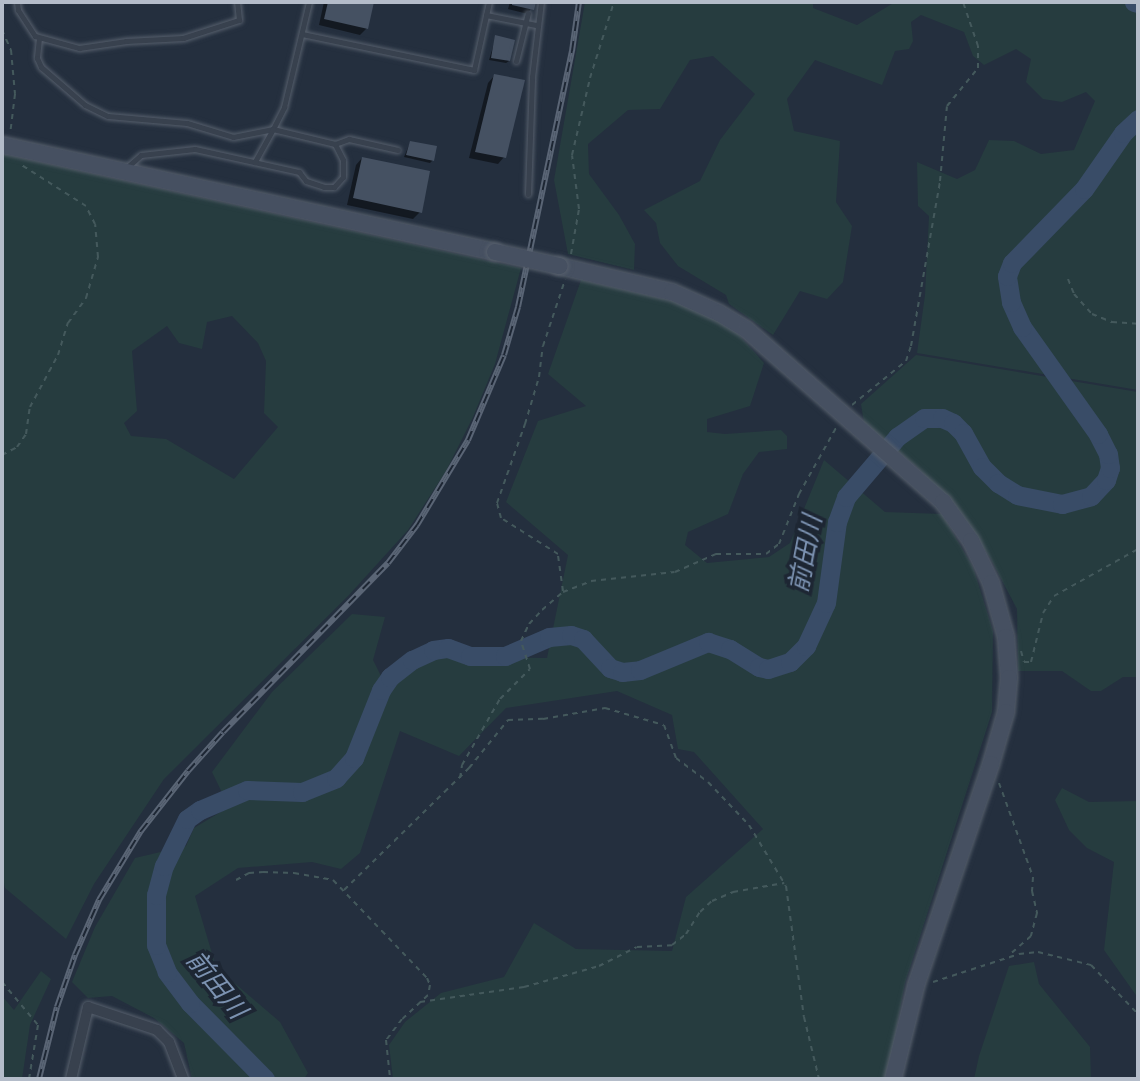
<!DOCTYPE html>
<meta charset="utf-8">
<style>
body{margin:0}
#map{position:relative;width:1140px;height:1081px;overflow:hidden;background:#242f3e;font-family:"Source Sans 3","Noto Sans JP",sans-serif}
div>[style]{position:absolute}
[style*='--x']{left:calc(var(--x)*1px);top:calc(var(--y)*1px);width:calc(var(--w)*1px);rotate:calc(var(--a)*1deg)}
.green>*{inset:0;background:#263c3f}
.shadow>*{inset:0;background:#0007}
.river>*{height:19px;margin:-9.5px;padding:0 9.5px;transform-origin:9.5px;border-radius:9.5px;background:#394c67}
.building>*{inset:0;background:#455162}
.path>*{height:2px;margin-top:-1px;transform-origin:0;background:repeating-linear-gradient(90deg,#44595c 0 5px,transparent 0 10px)}
.roads{filter:drop-shadow(0 0 2px #565f6c) drop-shadow(0 0 2px #565f6c)}
.lane>*{height:5px;margin:-2.5px;padding:0 2.5px;transform-origin:2.5px;border-radius:2.5px;background:#38414e}
.street>*{height:10px;margin:-5px;padding:0 5px;transform-origin:5px;border-radius:5px;background:#38414e}
.secondary>*{height:16px;margin:-8px;padding:0 8px;transform-origin:8px;border-radius:8px;background:#465061}
.rail>*{height:6px;margin-top:-3px;transform-origin:0;background:repeating-linear-gradient(90deg,#1d2633 0 10px,#5a6575 0 20px);box-sizing:border-box;border-block:2px solid #5a6575}
.bridges{filter:drop-shadow(0 0 2px #565f6c) drop-shadow(0 0 2px #565f6c)}
.secondary-bridge>*{height:16px;margin:-8px;padding:0 8px;transform-origin:8px;border-radius:8px;background:#465061}
span{translate:-50% -50%;white-space:nowrap;text-align:center;line-height:1.15;-webkit-text-stroke:7px #1d2633;paint-order:stroke}
.water-label{font-size:26px;color:#7c92b1;font-style:italic}
.frame{position:absolute;inset:0;border:4px solid #b4bcc9;pointer-events:none}
</style>
<div id="map">
<div class="green">
<i style="clip-path:polygon(585px 2px,813px 2px,813px 8px,857px 25px,895px 2px,1138px 2px,1138px 390px,917px 353px,925px 295px,929px 216px,918px 206px,917px 162px,957px 179px,975px 170px,989px 140px,1014px 141px,1041px 154px,1074px 150px,1095px 101px,1086px 92px,1062px 102px,1043px 99px,1026px 82px,1031px 59px,1016px 49px,984px 65px,973px 56px,964px 32px,921px 15px,911px 22px,913px 41px,909px 49px,895px 51px,882px 85px,815px 60px,787px 99px,794px 131px,840px 141px,836px 202px,852px 226px,843px 282px,827px 299px,800px 291px,773px 335px,729px 304px,726px 295px,678px 266px,660px 243px,656px 223px,644px 210px,700px 181px,720px 140px,755px 94px,713px 56px,690px 60px,660px 109px,628px 110px,588px 144px,589px 174px,619px 215px,635px 244px,634px 270px,568px 254px,554px 180px)"></i>
<i style="clip-path:polygon(evenodd,2px 154px,521px 268px,495px 364px,473px 417px,446px 471px,408px 530px,349px 595px,164px 779px,94px 884px,66px 939px,5px 888px,2px 874px,2px 154px,232px 316px,258px 343px,266px 361px,264px 413px,278px 427px,234px 479px,166px 439px,131px 436px,124px 423px,137px 411px,132px 351px,167px 326px,179px 343px,202px 349px,207px 322px,232px 316px)"></i>
<i style="clip-path:polygon(581px 280px,676px 302px,732px 327px,764px 363px,750px 406px,707px 419px,707px 432px,725px 434px,781px 430px,787px 436px,787px 449px,759px 452px,743px 474px,728px 514px,688px 532px,685px 545px,707px 563px,769px 557px,790px 543px,824px 460px,885px 512px,942px 514px,973px 567px,993px 631px,992px 712px,905px 983px,887px 1079px,393px 1079px,389px 1045px,405px 1022px,441px 993px,504px 977px,534px 923px,576px 949px,672px 951px,686px 897px,763px 829px,694px 752px,678px 749px,672px 715px,617px 691px,506px 708px,459px 756px,400px 731px,360px 853px,341px 869px,312px 862px,238px 868px,195px 896px,216px 967px,280px 1022px,308px 1073px,304px 1079px,192px 1079px,184px 1043px,154px 1018px,112px 996px,88px 998px,72px 982px,95px 927px,135px 858px,186px 846px,194px 828px,229px 807px,212px 772px,272px 692px,352px 614px,385px 617px,373px 660px,381px 676px,445px 657px,547px 658px,568px 555px,506px 502px,538px 421px,586px 406px,548px 374px)"></i>
<i style="clip-path:polygon(916px 355px,1138px 392px,1138px 677px,1123px 677px,1101px 691px,1091px 691px,1062px 671px,1018px 671px,1017px 609px,989px 556px,960px 513px,918px 468px,864px 423px,861px 404px)"></i>
<i style="clip-path:polygon(1062px 788px,1089px 802px,1138px 801px,1138px 998px,1104px 950px,1114px 862px,1087px 848px,1069px 830px,1055px 800px)"></i>
<i style="clip-path:polygon(1034px 962px,1039px 984px,1090px 1047px,1091px 1079px,974px 1079px,979px 1056px,1009px 966px)"></i>
<i style="clip-path:polygon(41px 971px,51px 979px,30px 1025px,22px 1079px,2px 1079px,2px 996px,14px 1010px)"></i>
</div>
<div class="shadow">
<i style="clip-path:polygon(324px 2px,372px 2px,367px 28px,360px 35px,319px 25px)"></i>
<i style="clip-path:polygon(510px 2px,534px 2px,528px 14px,508px 9px)"></i>
<i style="clip-path:polygon(496px 37px,509px 61px,506px 63px,489px 60px)"></i>
<i style="clip-path:polygon(494px 76px,504px 157px,498px 164px,469px 158px,488px 83px)"></i>
<i style="clip-path:polygon(410px 143px,433px 160px,430px 163px,404px 157px)"></i>
<i style="clip-path:polygon(362px 158px,420px 212px,413px 219px,347px 205px,356px 165px)"></i>
</div>
<div class="river">
<i style="--x:1134;--y:2;--w:4;--a:14"></i>
<i style="--x:265;--y:1079;--w:107;--a:-134.6"></i>
<i style="--x:190;--y:1003;--w:39;--a:-127"></i>
<i style="--x:167;--y:972;--w:29;--a:-112"></i>
<i style="--x:156;--y:945;--w:50;--a:-90"></i>
<i style="--x:156;--y:895;--w:30;--a:-75"></i>
<i style="--x:164;--y:866;--w:52;--a:-63.9"></i>
<i style="--x:187;--y:819;--w:16;--a:-35"></i>
<i style="--x:200;--y:810;--w:51;--a:-23.1"></i>
<i style="--x:247;--y:790;--w:55;--a:2.1"></i>
<i style="--x:302;--y:792;--w:37;--a:-22"></i>
<i style="--x:336;--y:778;--w:27;--a:-48"></i>
<i style="--x:354;--y:758;--w:73;--a:-68.3"></i>
<i style="--x:381;--y:690;--w:16;--a:-55"></i>
<i style="--x:390;--y:677;--w:28;--a:-38"></i>
<i style="--x:412;--y:660;--w:23;--a:-25"></i>
<i style="--x:433;--y:650;--w:15;--a:-8"></i>
<i style="--x:448;--y:648;--w:23;--a:20"></i>
<i style="--x:470;--y:656;--w:35;--a:0"></i>
<i style="--x:505;--y:656;--w:48;--a:-23.4"></i>
<i style="--x:549;--y:637;--w:22;--a:-5"></i>
<i style="--x:571;--y:635;--w:13;--a:18"></i>
<i style="--x:583;--y:639;--w:40;--a:47"></i>
<i style="--x:610;--y:668;--w:13;--a:18"></i>
<i style="--x:622;--y:672;--w:18;--a:-6"></i>
<i style="--x:640;--y:670;--w:74;--a:-22.4"></i>
<i style="--x:708;--y:642;--w:23;--a:18"></i>
<i style="--x:730;--y:649;--w:34;--a:32"></i>
<i style="--x:759;--y:667;--w:9;--a:13"></i>
<i style="--x:768;--y:669;--w:23;--a:-18"></i>
<i style="--x:790;--y:662;--w:23;--a:-45"></i>
<i style="--x:806;--y:646;--w:47;--a:-65.1"></i>
<i style="--x:826;--y:603;--w:82;--a:-82.3"></i>
<i style="--x:837;--y:522;--w:27;--a:-70"></i>
<i style="--x:846;--y:497;--w:79;--a:-49.6"></i>
<i style="--x:897;--y:437;--w:33;--a:-35"></i>
<i style="--x:924;--y:418;--w:18;--a:0"></i>
<i style="--x:942;--y:418;--w:12;--a:24"></i>
<i style="--x:953;--y:423;--w:14;--a:45"></i>
<i style="--x:963;--y:433;--w:39;--a:61"></i>
<i style="--x:982;--y:467;--w:23;--a:45"></i>
<i style="--x:998;--y:483;--w:22;--a:32"></i>
<i style="--x:1017;--y:495;--w:46;--a:11.3"></i>
<i style="--x:1062;--y:504;--w:30;--a:-15"></i>
<i style="--x:1091;--y:496;--w:22;--a:-47"></i>
<i style="--x:1106;--y:480;--w:13;--a:-72"></i>
<i style="--x:1110;--y:468;--w:14;--a:-98"></i>
<i style="--x:1108;--y:454;--w:22;--a:-117"></i>
<i style="--x:1098;--y:434;--w:131;--a:-125.4"></i>
<i style="--x:1022;--y:327;--w:27;--a:-114"></i>
<i style="--x:1011;--y:302;--w:26;--a:-99"></i>
<i style="--x:1007;--y:276;--w:14;--a:-69"></i>
<i style="--x:1012;--y:263;--w:103;--a:-45.8"></i>
<i style="--x:1084;--y:189;--w:68;--a:-55.1"></i>
<i style="--x:1123;--y:133;--w:21;--a:-43"></i>
</div>
<div class="building">
<i style="clip-path:polygon(328px 2px,374px 2px,368px 29px,324px 19px)"></i>
<i style="clip-path:polygon(512px 2px,536px 2px,534px 10px,512px 5px)"></i>
<i style="clip-path:polygon(495px 35px,515px 40px,510px 61px,491px 58px)"></i>
<i style="clip-path:polygon(494px 74px,525px 80px,506px 158px,475px 152px)"></i>
<i style="clip-path:polygon(410px 141px,437px 146px,434px 161px,406px 155px)"></i>
<i style="clip-path:polygon(362px 157px,430px 171px,422px 213px,353px 198px)"></i>
</div>
<div class="path">
<i style="--x:2;--y:30;--w:22;--a:66"></i>
<i style="--x:11;--y:50;--w:44;--a:84.8"></i>
<i style="--x:15;--y:94;--w:39;--a:97"></i>
<i style="--x:571;--y:254;--w:46;--a:-79.9"></i>
<i style="--x:579;--y:209;--w:54;--a:-97.4"></i>
<i style="--x:572;--y:155;--w:79;--a:-76.8"></i>
<i style="--x:590;--y:78;--w:80;--a:-72.5"></i>
<i style="--x:1068;--y:279;--w:16;--a:68"></i>
<i style="--x:1074;--y:294;--w:27;--a:48"></i>
<i style="--x:1092;--y:314;--w:22;--a:22"></i>
<i style="--x:1112;--y:322;--w:26;--a:4"></i>
<i style="--x:852;--y:405;--w:70;--a:-39.2"></i>
<i style="--x:906;--y:361;--w:16;--a:-72"></i>
<i style="--x:911;--y:346;--w:168;--a:-80"></i>
<i style="--x:940;--y:181;--w:75;--a:-84.7"></i>
<i style="--x:947;--y:106;--w:49;--a:-50.8"></i>
<i style="--x:978;--y:68;--w:22;--a:-90"></i>
<i style="--x:978;--y:46;--w:46;--a:-108.8"></i>
<i style="--x:2;--y:455;--w:17;--a:-28"></i>
<i style="--x:17;--y:447;--w:16;--a:-55"></i>
<i style="--x:26;--y:434;--w:27;--a:-82"></i>
<i style="--x:30;--y:407;--w:59;--a:-61.7"></i>
<i style="--x:58;--y:355;--w:34;--a:-73"></i>
<i style="--x:68;--y:323;--w:31;--a:-54"></i>
<i style="--x:86;--y:298;--w:43;--a:-73.7"></i>
<i style="--x:98;--y:257;--w:33;--a:-95"></i>
<i style="--x:95;--y:224;--w:20;--a:-117"></i>
<i style="--x:86;--y:206;--w:78;--a:-147.5"></i>
<i style="--x:563;--y:591;--w:37;--a:-98"></i>
<i style="--x:558;--y:554;--w:67;--a:-147.7"></i>
<i style="--x:501;--y:518;--w:16;--a:-105"></i>
<i style="--x:497;--y:503;--w:84;--a:-70.5"></i>
<i style="--x:525;--y:424;--w:49;--a:-73.4"></i>
<i style="--x:539;--y:377;--w:31;--a:-83"></i>
<i style="--x:543;--y:346;--w:70;--a:-71.6"></i>
<i style="--x:1021;--y:651;--w:11;--a:75"></i>
<i style="--x:1024;--y:662;--w:7;--a:0"></i>
<i style="--x:1031;--y:662;--w:50;--a:-76.2"></i>
<i style="--x:1043;--y:613;--w:20;--a:-57"></i>
<i style="--x:1054;--y:596;--w:96;--a:-29.2"></i>
<i style="--x:460;--y:778;--w:13;--a:-81"></i>
<i style="--x:462;--y:765;--w:76;--a:-60.1"></i>
<i style="--x:500;--y:699;--w:42;--a:-45"></i>
<i style="--x:530;--y:669;--w:29;--a:-108"></i>
<i style="--x:521;--y:641;--w:19;--a:-65"></i>
<i style="--x:529;--y:624;--w:19;--a:-47"></i>
<i style="--x:542;--y:610;--w:28;--a:-41"></i>
<i style="--x:563;--y:592;--w:30;--a:-21"></i>
<i style="--x:591;--y:581;--w:84;--a:-6.1"></i>
<i style="--x:675;--y:572;--w:45;--a:-23.7"></i>
<i style="--x:716;--y:554;--w:50;--a:0"></i>
<i style="--x:766;--y:554;--w:16;--a:-38"></i>
<i style="--x:779;--y:544;--w:54;--a:-68.2"></i>
<i style="--x:799;--y:494;--w:78;--a:-60.8"></i>
<i style="--x:999;--y:783;--w:100;--a:70.1"></i>
<i style="--x:1033;--y:877;--w:14;--a:94"></i>
<i style="--x:1032;--y:891;--w:23;--a:77"></i>
<i style="--x:1037;--y:913;--w:24;--a:105"></i>
<i style="--x:1031;--y:936;--w:29;--a:139"></i>
<i style="--x:236;--y:880;--w:15;--a:-28"></i>
<i style="--x:249;--y:873;--w:14;--a:-4"></i>
<i style="--x:263;--y:872;--w:31;--a:2"></i>
<i style="--x:294;--y:873;--w:40;--a:10"></i>
<i style="--x:333;--y:880;--w:136;--a:46.2"></i>
<i style="--x:427;--y:978;--w:8;--a:67"></i>
<i style="--x:430;--y:985;--w:10;--a:101"></i>
<i style="--x:428;--y:995;--w:35;--a:137"></i>
<i style="--x:402;--y:1019;--w:26;--a:127"></i>
<i style="--x:386;--y:1040;--w:39;--a:84"></i>
<i style="--x:344;--y:890;--w:175;--a:-44.3"></i>
<i style="--x:469;--y:768;--w:62;--a:-50.9"></i>
<i style="--x:508;--y:720;--w:35;--a:-2"></i>
<i style="--x:543;--y:719;--w:63;--a:-10.1"></i>
<i style="--x:605;--y:708;--w:61;--a:16.1"></i>
<i style="--x:664;--y:725;--w:35;--a:70"></i>
<i style="--x:676;--y:758;--w:40;--a:37"></i>
<i style="--x:708;--y:782;--w:59;--a:46.4"></i>
<i style="--x:749;--y:825;--w:71;--a:58.8"></i>
<i style="--x:786;--y:886;--w:132;--a:82.2"></i>
<i style="--x:804;--y:1017;--w:64;--a:76.4"></i>
<i style="--x:2;--y:982;--w:56;--a:50.1"></i>
<i style="--x:38;--y:1025;--w:55;--a:99.5"></i>
<i style="--x:933;--y:982;--w:90;--a:-18"></i>
<i style="--x:1019;--y:954;--w:19;--a:-6"></i>
<i style="--x:1038;--y:952;--w:55;--a:13.8"></i>
<i style="--x:1091;--y:965;--w:68;--a:46.2"></i>
<i style="--x:420;--y:1002;--w:105;--a:-8.2"></i>
<i style="--x:524;--y:987;--w:78;--a:-15.6"></i>
<i style="--x:599;--y:966;--w:42;--a:-26.6"></i>
<i style="--x:637;--y:947;--w:35;--a:-3"></i>
<i style="--x:672;--y:945;--w:18;--a:-38"></i>
<i style="--x:686;--y:934;--w:26;--a:-58"></i>
<i style="--x:700;--y:912;--w:16;--a:-43"></i>
<i style="--x:712;--y:901;--w:23;--a:-23"></i>
<i style="--x:733;--y:892;--w:52;--a:-10"></i>
</div>
<div class="roads">
<div class="lane">
<i style="--x:17;--y:2;--w:8;--a:83"></i>
<i style="--x:18;--y:10;--w:31;--a:57"></i>
<i style="--x:35;--y:36;--w:46;--a:15.3"></i>
<i style="--x:79;--y:48;--w:48;--a:-8.5"></i>
<i style="--x:126;--y:41;--w:57;--a:-3"></i>
<i style="--x:183;--y:38;--w:59;--a:-17.8"></i>
<i style="--x:239;--y:20;--w:18;--a:-96"></i>
<i style="--x:486;--y:15;--w:51;--a:11.3"></i>
<i style="--x:302;--y:34;--w:176;--a:11.8"></i>
<i style="--x:474;--y:70;--w:70;--a:-77.6"></i>
<i style="--x:39;--y:38;--w:20;--a:96"></i>
<i style="--x:37;--y:58;--w:10;--a:66"></i>
<i style="--x:41;--y:67;--w:58;--a:40.8"></i>
<i style="--x:85;--y:105;--w:25;--a:26"></i>
<i style="--x:108;--y:116;--w:79;--a:5.1"></i>
<i style="--x:187;--y:123;--w:48;--a:16.9"></i>
<i style="--x:233;--y:137;--w:41;--a:-11.3"></i>
<i style="--x:273;--y:129;--w:25;--a:-63"></i>
<i style="--x:284;--y:107;--w:108;--a:-76.6"></i>
<i style="--x:516;--y:61;--w:49;--a:-76"></i>
<i style="--x:335;--y:144;--w:15;--a:-20"></i>
<i style="--x:349;--y:139;--w:50;--a:12.7"></i>
<i style="--x:125;--y:169;--w:21;--a:-41"></i>
<i style="--x:141;--y:155;--w:54;--a:-6.3"></i>
<i style="--x:195;--y:149;--w:107;--a:12.5"></i>
<i style="--x:299;--y:172;--w:11;--a:52"></i>
<i style="--x:306;--y:181;--w:19;--a:18"></i>
<i style="--x:324;--y:187;--w:10;--a:0"></i>
<i style="--x:334;--y:187;--w:13;--a:-48"></i>
<i style="--x:343;--y:177;--w:17;--a:-90"></i>
<i style="--x:343;--y:160;--w:18;--a:-117"></i>
<i style="--x:335;--y:144;--w:64;--a:-166.4"></i>
<i style="--x:273;--y:129;--w:38;--a:119"></i>
<i style="--x:528;--y:194;--w:117;--a:-88"></i>
<i style="--x:532;--y:77;--w:76;--a:-83.2"></i>
</div>
<div class="street">
<i style="--x:71;--y:1079;--w:74;--a:-76.7"></i>
<i style="--x:88;--y:1007;--w:73;--a:18.4"></i>
<i style="--x:157;--y:1030;--w:17;--a:45"></i>
<i style="--x:169;--y:1042;--w:40;--a:69"></i>
</div>
<div class="secondary">
<i style="--x:2;--y:145;--w:504;--a:12.25"></i>
<i style="--x:559;--y:266;--w:116;--a:13"></i>
<i style="--x:672;--y:292;--w:51;--a:24.1"></i>
<i style="--x:719;--y:313;--w:31;--a:31"></i>
<i style="--x:746;--y:329;--w:262;--a:41.3"></i>
<i style="--x:943;--y:502;--w:48;--a:54.3"></i>
<i style="--x:971;--y:541;--w:47;--a:64.5"></i>
<i style="--x:991;--y:583;--w:56;--a:74.5"></i>
<i style="--x:1006;--y:637;--w:41;--a:85.8"></i>
<i style="--x:1009;--y:678;--w:34;--a:95"></i>
<i style="--x:1006;--y:712;--w:54;--a:106.1"></i>
<i style="--x:991;--y:764;--w:234;--a:108.7"></i>
<i style="--x:916;--y:986;--w:96;--a:103.9"></i>
</div>
</div>
<div class="rail">
<i style="--x:39;--y:1079;--w:74;--a:-76"></i>
<i style="--x:57;--y:1007;--w:55;--a:-70.9"></i>
<i style="--x:75;--y:955;--w:60;--a:-66.4"></i>
<i style="--x:99;--y:900;--w:81;--a:-58.7"></i>
<i style="--x:141;--y:831;--w:76;--a:-51.9"></i>
<i style="--x:188;--y:771;--w:52;--a:-48.1"></i>
<i style="--x:223;--y:732;--w:236;--a:-45.7"></i>
<i style="--x:388;--y:563;--w:48;--a:-52.7"></i>
<i style="--x:417;--y:525;--w:99;--a:-59"></i>
<i style="--x:468;--y:440;--w:92;--a:-67"></i>
<i style="--x:504;--y:355;--w:50;--a:-73.7"></i>
<i style="--x:518;--y:307;--w:262;--a:-78.1"></i>
<i style="--x:572;--y:51;--w:49;--a:-81.9"></i>
</div>
<div class="bridges">
<div class="secondary-bridge">
<i style="--x:495;--y:252;--w:66;--a:12.3"></i>
</div>
</div>
<div class="water-label">
<span style="left:806px;top:554px;rotate:-79deg">前田川</span>
<span style="left:216px;top:985px;rotate:51deg">前田川</span>
</div>
<div class="frame"></div>
</div>
